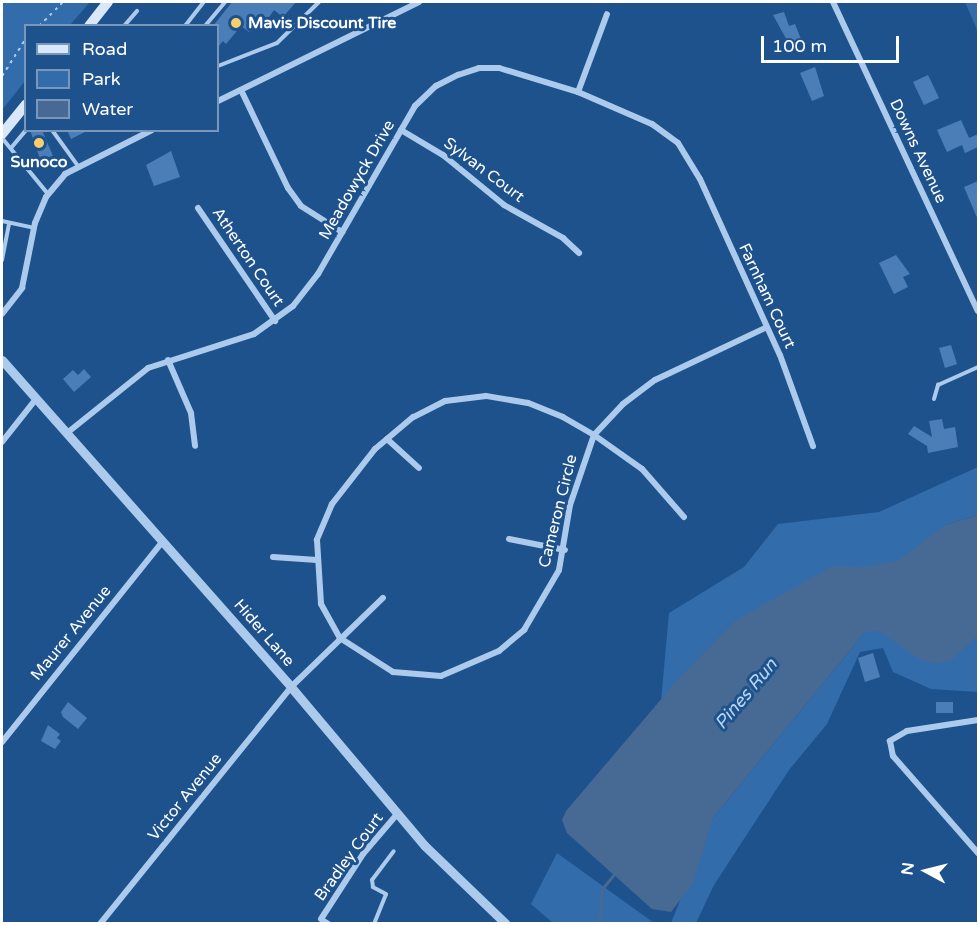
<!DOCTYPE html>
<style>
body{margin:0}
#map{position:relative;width:980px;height:925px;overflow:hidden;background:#1e528d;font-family:"Varela Round",sans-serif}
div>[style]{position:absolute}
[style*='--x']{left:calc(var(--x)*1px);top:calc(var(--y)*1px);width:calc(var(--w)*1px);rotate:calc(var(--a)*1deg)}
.green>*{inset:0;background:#326cab}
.water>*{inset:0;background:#466a94}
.stream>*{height:3px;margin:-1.5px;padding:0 1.5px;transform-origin:1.5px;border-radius:1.5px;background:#466a94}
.building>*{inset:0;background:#4b7eb7}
.path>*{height:1.5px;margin-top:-0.75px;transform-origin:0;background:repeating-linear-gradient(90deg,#accbec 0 3px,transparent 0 7.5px)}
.service>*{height:4px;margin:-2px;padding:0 2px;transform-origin:2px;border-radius:2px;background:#accbec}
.minor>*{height:6px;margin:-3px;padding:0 3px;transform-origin:3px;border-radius:3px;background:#accbec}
.tertiary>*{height:9px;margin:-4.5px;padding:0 4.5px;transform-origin:4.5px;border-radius:4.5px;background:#accbec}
.secondary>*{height:10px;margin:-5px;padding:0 5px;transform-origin:5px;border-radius:5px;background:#d8e7f9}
.dots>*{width:16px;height:16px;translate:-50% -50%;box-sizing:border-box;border:3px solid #1e528d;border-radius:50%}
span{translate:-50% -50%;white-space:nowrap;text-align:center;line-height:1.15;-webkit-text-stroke:6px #1e528d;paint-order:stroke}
.poi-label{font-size:16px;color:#fff;font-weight:700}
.left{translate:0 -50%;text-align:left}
.street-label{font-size:16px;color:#fff}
.water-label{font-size:18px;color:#b8d5f3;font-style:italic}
.frame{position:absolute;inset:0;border:3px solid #fff;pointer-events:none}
.legend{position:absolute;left:24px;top:24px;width:195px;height:108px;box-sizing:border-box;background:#1e528d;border:2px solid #7897bb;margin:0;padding:8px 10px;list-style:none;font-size:18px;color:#fff}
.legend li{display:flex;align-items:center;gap:12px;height:30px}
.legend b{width:30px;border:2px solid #7897bb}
.north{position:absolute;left:896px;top:841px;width:60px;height:60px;-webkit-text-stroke:4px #1e528d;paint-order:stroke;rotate:277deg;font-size:16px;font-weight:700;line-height:24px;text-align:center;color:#fff}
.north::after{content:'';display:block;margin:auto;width:21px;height:27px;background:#fff;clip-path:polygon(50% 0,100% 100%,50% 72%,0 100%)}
.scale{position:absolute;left:761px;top:36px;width:138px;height:27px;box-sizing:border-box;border:3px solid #fff;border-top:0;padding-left:8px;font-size:18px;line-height:21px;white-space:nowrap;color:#fff;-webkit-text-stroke:4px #1e528d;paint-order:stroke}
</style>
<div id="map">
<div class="green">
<i style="clip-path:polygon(2px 2px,90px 2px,70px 25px,26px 26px,25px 81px,2px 110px)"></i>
<i style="clip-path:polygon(965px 2px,978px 2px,978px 32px)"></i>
<i style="clip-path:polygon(978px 467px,978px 515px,945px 525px,978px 635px,978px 692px,931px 689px,893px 672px,883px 648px,860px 652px,827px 724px,789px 770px,714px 885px,696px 923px,671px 923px,713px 818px,865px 632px,661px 701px,669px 613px,744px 567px,778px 524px,879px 512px)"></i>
<i style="clip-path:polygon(557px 853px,654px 923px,553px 923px,531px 904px)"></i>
</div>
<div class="water">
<i style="clip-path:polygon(978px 515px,978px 635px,953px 659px,938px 664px,919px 659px,879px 631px,865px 632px,713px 818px,693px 883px,671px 912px,652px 909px,567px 833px,562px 820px,566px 811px,680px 677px,736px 620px,833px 566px,863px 567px,897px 561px,945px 525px)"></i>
</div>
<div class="stream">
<i style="--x:599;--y:924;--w:35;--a:-85"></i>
<i style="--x:602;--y:889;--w:21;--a:-51"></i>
</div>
<div class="building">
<i style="clip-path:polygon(232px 2px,296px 2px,283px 17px,274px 10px,267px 20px,263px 16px,249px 32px,241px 26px,226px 44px,223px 41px,218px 47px,218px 26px,213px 26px)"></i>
<i style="clip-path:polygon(784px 12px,789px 26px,795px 24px,801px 39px,789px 44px,773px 15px)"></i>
<i style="clip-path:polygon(815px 67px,824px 96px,812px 101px,800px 73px)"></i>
<i style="clip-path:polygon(928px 75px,939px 98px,924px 105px,913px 82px)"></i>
<i style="clip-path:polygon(961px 120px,969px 138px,978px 134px,978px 147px,965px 153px,962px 145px,947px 152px,937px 130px)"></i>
<i style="clip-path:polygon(30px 130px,42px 130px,53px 156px,41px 162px)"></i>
<i style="clip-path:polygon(67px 130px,89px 130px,71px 139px)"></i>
<i style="clip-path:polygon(171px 151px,180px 177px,154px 186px,146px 165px)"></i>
<i style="clip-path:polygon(978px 181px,978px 220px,964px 187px)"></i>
<i style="clip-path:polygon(896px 255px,910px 274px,903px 277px,908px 287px,894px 294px,879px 263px)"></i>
<i style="clip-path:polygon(951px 345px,957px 364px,945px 368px,939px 348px)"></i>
<i style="clip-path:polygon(84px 369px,91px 377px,74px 392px,63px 379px,73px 370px,78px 375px)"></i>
<i style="clip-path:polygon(942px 419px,944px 429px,955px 427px,958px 447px,928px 453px,927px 446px,908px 434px,914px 426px,932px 437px,929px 421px)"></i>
<i style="clip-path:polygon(873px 653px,880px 677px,865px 682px,858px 658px)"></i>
<i style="clip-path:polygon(68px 702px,87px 718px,78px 729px,63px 717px,61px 712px)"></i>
<i style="clip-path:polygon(936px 702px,953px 702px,953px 713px,936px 713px)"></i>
<i style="clip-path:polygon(48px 725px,60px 734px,57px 738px,61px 741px,55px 749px,41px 741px)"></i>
</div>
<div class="path">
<i style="--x:39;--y:26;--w:34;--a:-45"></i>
<i style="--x:2;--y:76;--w:45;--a:-57.7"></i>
</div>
<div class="service">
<i style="--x:124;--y:26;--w:20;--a:-49"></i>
<i style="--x:185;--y:26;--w:31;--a:-52"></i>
<i style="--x:205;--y:26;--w:31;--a:-50"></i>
<i style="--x:218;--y:66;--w:63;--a:-21.3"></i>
<i style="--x:277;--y:43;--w:59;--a:-44.3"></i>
<i style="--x:52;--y:130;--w:44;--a:54.2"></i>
<i style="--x:2;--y:138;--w:72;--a:50.6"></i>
<i style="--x:11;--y:148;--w:23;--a:-50"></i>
<i style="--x:2;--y:221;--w:33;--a:12"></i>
<i style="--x:2;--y:260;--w:37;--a:-79"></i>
<i style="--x:934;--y:399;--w:15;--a:-74"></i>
<i style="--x:938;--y:385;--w:44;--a:-24.2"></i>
<i style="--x:322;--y:919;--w:9;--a:32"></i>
<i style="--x:374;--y:924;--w:32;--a:-68"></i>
<i style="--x:386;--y:894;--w:15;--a:-152"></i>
<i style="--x:373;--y:887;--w:7;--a:-98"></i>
<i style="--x:372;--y:880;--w:36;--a:-53"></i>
</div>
<div class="minor">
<i style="--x:833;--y:2;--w:341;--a:64.9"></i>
<i style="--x:241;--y:90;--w:109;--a:64.4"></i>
<i style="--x:288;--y:188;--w:22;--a:54"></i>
<i style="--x:301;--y:206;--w:49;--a:32.4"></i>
<i style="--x:578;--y:92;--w:83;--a:-69.6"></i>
<i style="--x:218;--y:101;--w:224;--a:-26.2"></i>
<i style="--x:401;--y:130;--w:49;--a:30.8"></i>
<i style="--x:443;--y:155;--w:79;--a:39.3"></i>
<i style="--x:504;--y:205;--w:68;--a:29.2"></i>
<i style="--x:563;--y:238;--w:22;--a:43"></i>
<i style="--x:198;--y:208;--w:137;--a:55.7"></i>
<i style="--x:2;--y:314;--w:33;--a:-52"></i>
<i style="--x:22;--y:288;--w:66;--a:-78.7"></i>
<i style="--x:35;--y:223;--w:28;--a:-67"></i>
<i style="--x:46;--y:197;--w:30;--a:-50"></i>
<i style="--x:65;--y:174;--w:97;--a:-26.8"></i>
<i style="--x:168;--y:360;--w:58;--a:66.5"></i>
<i style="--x:191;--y:413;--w:33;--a:83"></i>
<i style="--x:67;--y:433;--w:104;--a:-38.7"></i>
<i style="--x:148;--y:368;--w:111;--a:-17.8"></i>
<i style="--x:254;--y:334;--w:48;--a:-35.7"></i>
<i style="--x:293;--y:306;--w:41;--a:-52"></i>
<i style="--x:318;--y:274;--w:194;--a:-60"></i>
<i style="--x:415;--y:106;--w:29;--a:-44"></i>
<i style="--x:436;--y:86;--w:25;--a:-27"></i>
<i style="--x:458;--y:75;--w:22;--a:-18"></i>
<i style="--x:479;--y:68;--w:20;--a:0"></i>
<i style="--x:499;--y:68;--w:83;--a:16.9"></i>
<i style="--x:578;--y:92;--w:81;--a:23.4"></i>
<i style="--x:652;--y:124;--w:32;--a:36"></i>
<i style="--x:678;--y:143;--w:42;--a:58.6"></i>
<i style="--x:700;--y:179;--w:193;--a:65.6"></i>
<i style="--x:780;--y:355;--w:97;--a:70.1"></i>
<i style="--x:387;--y:439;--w:43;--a:42.2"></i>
<i style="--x:2;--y:442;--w:55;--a:-51.7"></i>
<i style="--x:684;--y:517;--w:64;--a:-131.2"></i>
<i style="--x:642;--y:469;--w:59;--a:-144.7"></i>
<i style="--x:594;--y:435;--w:36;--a:-150"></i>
<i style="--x:563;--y:417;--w:38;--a:-158"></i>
<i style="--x:528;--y:403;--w:43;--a:-170.5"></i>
<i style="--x:486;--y:396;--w:41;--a:173"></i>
<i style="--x:445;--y:401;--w:36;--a:153"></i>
<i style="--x:413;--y:417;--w:50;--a:139.9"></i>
<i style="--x:375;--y:449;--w:70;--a:128"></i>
<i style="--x:332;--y:504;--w:39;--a:113"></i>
<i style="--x:317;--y:540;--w:64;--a:86.4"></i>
<i style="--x:321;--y:604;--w:39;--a:61"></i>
<i style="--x:340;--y:638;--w:63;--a:32.7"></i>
<i style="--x:393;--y:672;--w:48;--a:4.8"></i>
<i style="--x:441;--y:676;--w:63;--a:-23.3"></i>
<i style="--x:499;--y:651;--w:33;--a:-40"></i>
<i style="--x:524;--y:630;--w:69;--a:-59.7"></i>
<i style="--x:559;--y:570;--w:66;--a:-80.4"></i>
<i style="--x:570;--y:505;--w:74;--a:-71.1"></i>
<i style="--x:594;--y:435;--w:42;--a:-46.9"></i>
<i style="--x:623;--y:404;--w:40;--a:-37"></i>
<i style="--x:655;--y:380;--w:122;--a:-25.3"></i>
<i style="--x:509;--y:539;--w:57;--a:11.1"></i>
<i style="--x:273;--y:557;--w:44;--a:3.9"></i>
<i style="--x:978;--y:720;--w:72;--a:171.2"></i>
<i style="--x:907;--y:731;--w:20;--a:150"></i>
<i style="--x:890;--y:741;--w:15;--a:79"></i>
<i style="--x:893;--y:756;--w:129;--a:48.8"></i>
<i style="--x:2;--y:742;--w:258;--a:-51.3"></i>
<i style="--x:321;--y:919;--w:77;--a:-57.1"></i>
<i style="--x:363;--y:854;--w:54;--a:-49.5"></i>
<i style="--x:100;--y:924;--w:304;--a:-51.1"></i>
<i style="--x:291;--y:687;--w:128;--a:-44.1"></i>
</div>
<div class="tertiary">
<i style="--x:2;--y:360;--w:436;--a:48.5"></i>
<i style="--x:291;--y:687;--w:208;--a:49.9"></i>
<i style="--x:425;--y:846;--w:112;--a:43.9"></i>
</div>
<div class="secondary">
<i style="--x:89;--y:26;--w:31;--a:-52"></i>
<i style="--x:2;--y:134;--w:38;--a:-51"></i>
</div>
<div class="dots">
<i style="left:236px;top:23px;background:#fbce6c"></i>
<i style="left:39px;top:143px;background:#fbce6c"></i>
</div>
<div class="poi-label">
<span class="left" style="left:248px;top:23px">Mavis Discount Tire</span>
<span style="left:39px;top:162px">Sunoco</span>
</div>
<div class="street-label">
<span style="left:918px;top:151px;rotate:65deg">Downs Avenue</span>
<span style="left:484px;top:170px;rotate:37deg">Sylvan Court</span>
<span style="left:357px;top:180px;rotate:-60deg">Meadowyck Drive</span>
<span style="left:248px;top:257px;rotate:56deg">Atherton Court</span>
<span style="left:767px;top:296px;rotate:65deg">Farnham Court</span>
<span style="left:558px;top:511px;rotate:-76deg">Cameron Circle</span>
<span style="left:71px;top:633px;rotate:-51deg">Maurer Avenue</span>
<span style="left:264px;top:633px;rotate:49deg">Hider Lane</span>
<span style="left:185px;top:797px;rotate:-51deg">Victor Avenue</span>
<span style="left:349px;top:857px;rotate:-54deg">Bradley Court</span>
</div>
<div class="water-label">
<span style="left:746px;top:694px;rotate:-50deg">Pines Run</span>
</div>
<div class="frame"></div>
<ul class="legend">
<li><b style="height:8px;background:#d8e7f9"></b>Road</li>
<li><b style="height:16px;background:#326cab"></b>Park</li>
<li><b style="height:16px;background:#466a94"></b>Water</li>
</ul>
<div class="north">N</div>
<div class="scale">100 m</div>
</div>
